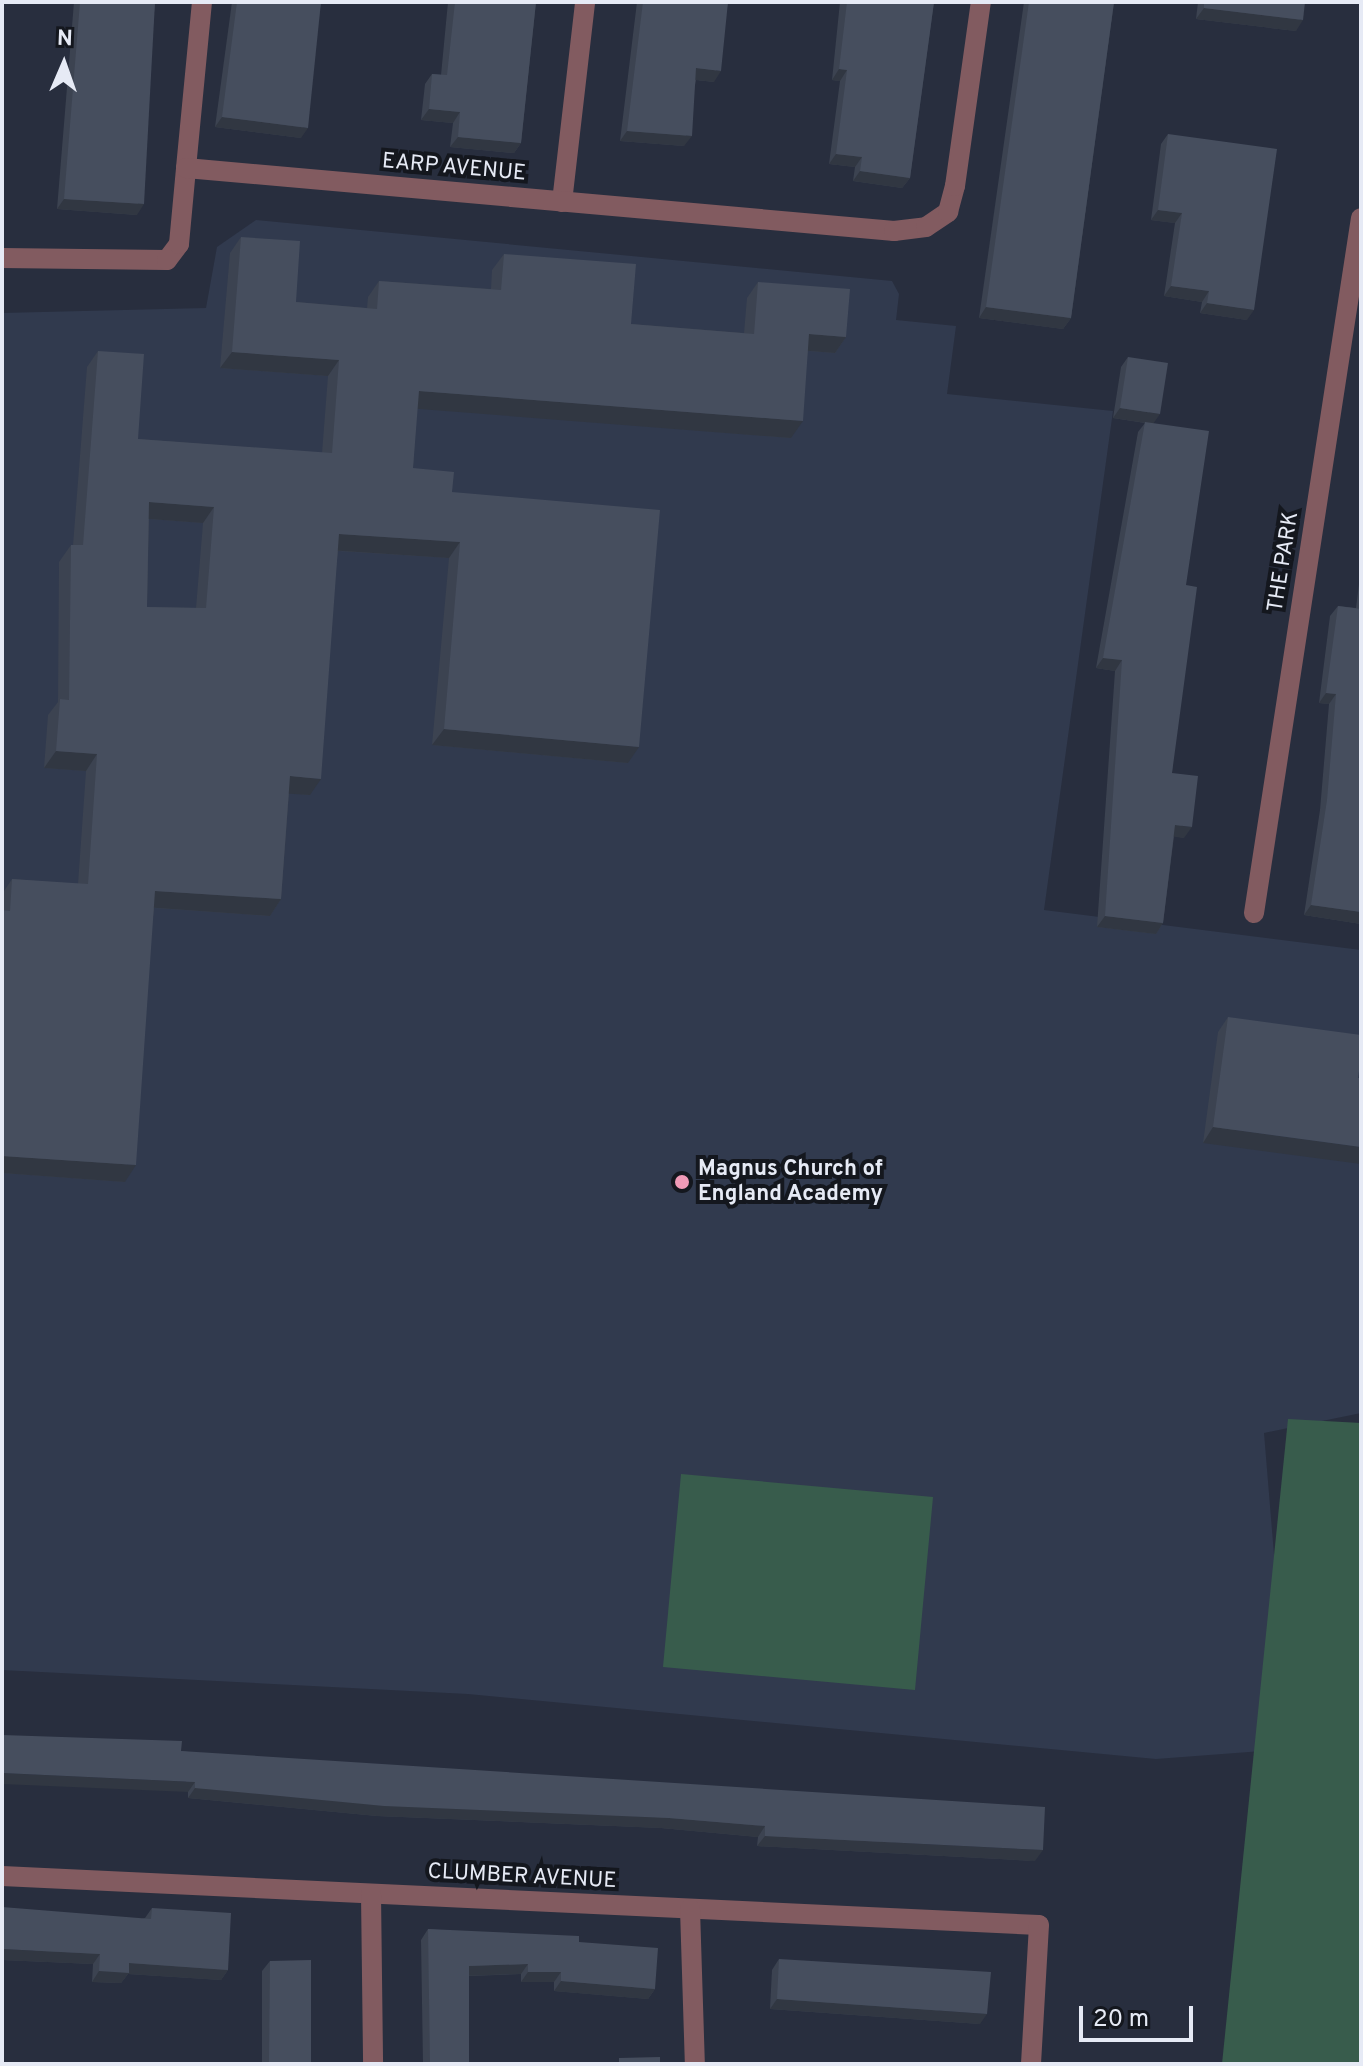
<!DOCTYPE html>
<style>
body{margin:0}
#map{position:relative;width:1363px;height:2066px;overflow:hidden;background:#282e3e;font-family:Overpass,sans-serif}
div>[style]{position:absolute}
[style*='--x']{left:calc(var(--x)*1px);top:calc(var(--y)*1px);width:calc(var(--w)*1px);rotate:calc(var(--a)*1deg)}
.built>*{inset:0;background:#313a4e}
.green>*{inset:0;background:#385c4c}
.street>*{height:20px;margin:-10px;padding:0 10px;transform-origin:10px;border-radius:10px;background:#825b60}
.wall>*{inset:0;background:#3c4351}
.shaded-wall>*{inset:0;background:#313742}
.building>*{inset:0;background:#464e5e}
.dots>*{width:22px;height:22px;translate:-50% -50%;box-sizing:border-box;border:4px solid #14171e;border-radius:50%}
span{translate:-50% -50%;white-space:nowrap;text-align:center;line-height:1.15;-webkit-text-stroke:8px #14171e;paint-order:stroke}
.street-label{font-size:22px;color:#e6eaf5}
.poi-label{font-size:22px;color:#e6eaf5;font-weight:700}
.left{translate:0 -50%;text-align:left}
.frame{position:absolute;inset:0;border:4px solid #e6eaf5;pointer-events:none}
.north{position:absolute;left:24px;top:24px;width:80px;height:80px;-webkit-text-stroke:6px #14171e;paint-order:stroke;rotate:2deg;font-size:22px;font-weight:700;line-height:32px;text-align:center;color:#e6eaf5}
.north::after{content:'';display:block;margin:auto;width:28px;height:36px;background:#e6eaf5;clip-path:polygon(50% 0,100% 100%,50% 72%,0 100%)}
.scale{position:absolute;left:1079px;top:2006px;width:114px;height:36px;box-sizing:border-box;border:4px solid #e6eaf5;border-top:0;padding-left:10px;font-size:24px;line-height:28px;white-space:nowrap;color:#e6eaf5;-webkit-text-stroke:6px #14171e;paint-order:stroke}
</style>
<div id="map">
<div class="built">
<i style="clip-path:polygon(256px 220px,892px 281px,899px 294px,896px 320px,956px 326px,947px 394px,1113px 411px,1044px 910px,1361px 950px,1361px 1413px,1264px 1433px,1290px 1749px,1156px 1759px,468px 1694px,2px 1670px,2px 313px,206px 308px,217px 247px)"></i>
</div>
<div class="green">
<i style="clip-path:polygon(1288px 1419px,1361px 1423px,1361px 2064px,1222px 2064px)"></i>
<i style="clip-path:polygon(681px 1474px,933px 1497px,915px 1690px,663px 1667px)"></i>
</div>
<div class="street">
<i style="--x:186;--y:168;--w:167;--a:-84.5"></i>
<i style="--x:562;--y:202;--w:201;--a:-83.4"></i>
<i style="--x:2;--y:258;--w:165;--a:0.7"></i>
<i style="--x:167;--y:260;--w:20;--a:-53"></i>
<i style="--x:179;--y:244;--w:76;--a:-84.7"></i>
<i style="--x:186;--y:168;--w:711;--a:5.08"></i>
<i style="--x:894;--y:231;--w:32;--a:-7"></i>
<i style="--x:926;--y:227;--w:27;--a:-34"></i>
<i style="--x:948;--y:212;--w:27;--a:-75"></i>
<i style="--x:955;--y:186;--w:186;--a:-82"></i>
<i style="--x:1254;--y:913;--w:703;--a:-81.25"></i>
<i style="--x:2;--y:1876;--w:1038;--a:2.71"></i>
<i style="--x:1039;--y:1925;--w:139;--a:93.3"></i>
<i style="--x:371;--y:1894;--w:170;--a:89.3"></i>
<i style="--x:690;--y:1909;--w:155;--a:88.2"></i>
</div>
<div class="wall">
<i style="clip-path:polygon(74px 2px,155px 2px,137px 215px,57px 209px)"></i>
<i style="clip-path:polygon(232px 2px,321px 2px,301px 138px,215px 127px)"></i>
<i style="clip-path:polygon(448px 2px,536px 2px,521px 143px,514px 153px,450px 147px,453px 123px,421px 120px,425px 84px,432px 74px,441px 75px)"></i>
<i style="clip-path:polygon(637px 2px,728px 2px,714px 82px,696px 80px,684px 146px,620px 141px)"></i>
<i style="clip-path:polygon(840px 2px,934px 2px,910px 178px,902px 188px,853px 181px,855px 167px,829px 164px,840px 81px,832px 80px)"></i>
<i style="clip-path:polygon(1024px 2px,1114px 2px,1071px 318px,1063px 329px,979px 318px)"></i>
<i style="clip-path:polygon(1198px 2px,1305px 2px,1296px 31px,1196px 19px)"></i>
<i style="clip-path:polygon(1168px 134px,1247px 320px,1200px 313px,1202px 302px,1164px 296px,1175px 223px,1151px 220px,1161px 144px)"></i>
<i style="clip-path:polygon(evenodd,241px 237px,296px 302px,367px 308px,368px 297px,379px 281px,491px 289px,492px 270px,504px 254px,631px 324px,744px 333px,747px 298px,758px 282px,846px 337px,835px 353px,808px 351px,791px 438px,417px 408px,413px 468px,452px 492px,628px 763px,432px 745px,449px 558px,338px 551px,310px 795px,289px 793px,281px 899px,270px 916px,154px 908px,125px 1182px,2px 1173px,2px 894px,12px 879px,78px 884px,86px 771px,44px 768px,48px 715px,58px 702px,59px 562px,71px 545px,73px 545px,87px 367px,98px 351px,138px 439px,322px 453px,328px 376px,220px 368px,230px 253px,241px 237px,149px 519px,203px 523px,196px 608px,147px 607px,149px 519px)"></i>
<i style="clip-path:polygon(1128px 357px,1153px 423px,1186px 585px,1172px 773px,1184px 838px,1174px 836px,1163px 923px,1156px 934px,1097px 927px,1115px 671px,1096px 668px,1138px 432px,1145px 423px,1113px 418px,1121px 367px)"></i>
<i style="clip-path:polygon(1361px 568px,1361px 924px,1304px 915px,1320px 810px,1329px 704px,1319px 703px,1330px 616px,1338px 606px,1356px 608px)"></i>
<i style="clip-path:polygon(1228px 1017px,1358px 1078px,1203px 1143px,1218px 1032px)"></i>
<i style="clip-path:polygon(181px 1751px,1035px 1861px,757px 1846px,758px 1837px,661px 1828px,377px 1816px,188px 1798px,188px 1792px)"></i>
<i style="clip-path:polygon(152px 1908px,228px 1970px,221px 1980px,128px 1974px,121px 1983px,92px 1982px,93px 1964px,2px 1960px,145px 1918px)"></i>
<i style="clip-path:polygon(428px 1929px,579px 1942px,655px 1989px,648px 1999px,554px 1991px,554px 1982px,521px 1982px,521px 1974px,469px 1976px,469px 2064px,423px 2064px,421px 1940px)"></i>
<i style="clip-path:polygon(779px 1959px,980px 2024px,770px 2009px,772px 1970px)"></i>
<i style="clip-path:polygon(270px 1961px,311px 2064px,262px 2064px,262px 1971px)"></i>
</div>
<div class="shaded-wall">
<i style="clip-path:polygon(1204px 8px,1303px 20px,1296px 31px,1196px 19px)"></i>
<i style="clip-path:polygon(696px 68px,721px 71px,714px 82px,689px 79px)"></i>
<i style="clip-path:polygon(839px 69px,847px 70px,840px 81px,832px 80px)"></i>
<i style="clip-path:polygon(429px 109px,460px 112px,453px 123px,421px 120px)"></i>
<i style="clip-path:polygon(222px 117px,308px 128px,301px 138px,215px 127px)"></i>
<i style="clip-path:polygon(627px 131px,692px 136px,684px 146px,620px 141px)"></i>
<i style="clip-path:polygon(458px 137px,521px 143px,514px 153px,450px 147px)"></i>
<i style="clip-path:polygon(836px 154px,862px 157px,855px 167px,829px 164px)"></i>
<i style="clip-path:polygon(860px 171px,910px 178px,902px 188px,853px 181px)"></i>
<i style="clip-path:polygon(64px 199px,144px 204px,137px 215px,57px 209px)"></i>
<i style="clip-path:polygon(1158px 210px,1182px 213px,1175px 223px,1151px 220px)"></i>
<i style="clip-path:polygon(1171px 286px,1209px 291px,1202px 302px,1164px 296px)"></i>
<i style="clip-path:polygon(1207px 303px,1254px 310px,1247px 320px,1200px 313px)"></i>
<i style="clip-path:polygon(986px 307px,1071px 318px,1063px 329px,979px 318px)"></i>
<i style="clip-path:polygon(809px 334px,846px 337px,835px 353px,798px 350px)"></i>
<i style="clip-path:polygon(232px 352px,339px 360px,328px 376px,220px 368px)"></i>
<i style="clip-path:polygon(419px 391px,803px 421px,791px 438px,407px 408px)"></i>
<i style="clip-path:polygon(1120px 408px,1160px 414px,1153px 424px,1113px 418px)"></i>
<i style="clip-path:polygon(149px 502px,214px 507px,203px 523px,137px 518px)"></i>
<i style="clip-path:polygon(339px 534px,460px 542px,449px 558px,328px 550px)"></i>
<i style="clip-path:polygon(1103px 658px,1122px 660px,1115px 671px,1096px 668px)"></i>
<i style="clip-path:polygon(1326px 693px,1336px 694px,1329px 704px,1319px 703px)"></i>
<i style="clip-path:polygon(444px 729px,639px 747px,628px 763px,432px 745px)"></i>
<i style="clip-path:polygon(56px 751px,97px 754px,86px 771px,44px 768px)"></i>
<i style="clip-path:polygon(290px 776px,321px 779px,310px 795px,279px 793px)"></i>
<i style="clip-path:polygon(1175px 825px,1192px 827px,1184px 838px,1168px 836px)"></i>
<i style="clip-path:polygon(155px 891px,281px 899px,270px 916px,144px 907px)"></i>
<i style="clip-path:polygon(1311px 905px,1361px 912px,1361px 924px,1304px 915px)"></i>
<i style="clip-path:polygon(1105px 916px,1163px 923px,1156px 934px,1097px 927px)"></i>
<i style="clip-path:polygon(1213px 1127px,1361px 1147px,1361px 1164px,1203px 1143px)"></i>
<i style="clip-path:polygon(2px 1156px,136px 1165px,125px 1182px,2px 1173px)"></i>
<i style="clip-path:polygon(2px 1773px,195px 1782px,188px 1792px,2px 1784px)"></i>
<i style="clip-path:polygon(195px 1788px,669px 1818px,765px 1826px,758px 1837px,661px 1828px,377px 1816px,188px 1798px)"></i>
<i style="clip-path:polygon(765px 1836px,1043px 1850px,1035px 1861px,757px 1846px)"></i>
<i style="clip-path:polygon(2px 1949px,100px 1954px,93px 1964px,2px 1960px)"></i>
<i style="clip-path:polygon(129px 1963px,228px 1970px,221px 1980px,128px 1974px,121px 1983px,92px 1982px,99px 1971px)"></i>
<i style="clip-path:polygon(528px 1964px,521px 1974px,462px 1976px,469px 1966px)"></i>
<i style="clip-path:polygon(528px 1972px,561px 1972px,554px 1982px,521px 1982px)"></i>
<i style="clip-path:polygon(561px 1981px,655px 1989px,648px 1999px,554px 1991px)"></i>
<i style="clip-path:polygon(777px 1999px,987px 2014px,980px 2024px,770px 2009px)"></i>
</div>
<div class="building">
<i style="clip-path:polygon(80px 2px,155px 2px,144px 204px,64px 199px)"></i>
<i style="clip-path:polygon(237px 2px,321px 2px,308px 128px,222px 117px)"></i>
<i style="clip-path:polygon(455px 2px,536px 2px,521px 143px,458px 137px,460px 112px,429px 109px,432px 74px,447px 75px)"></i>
<i style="clip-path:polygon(643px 2px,728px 2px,721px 71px,696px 68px,692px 136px,627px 131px)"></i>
<i style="clip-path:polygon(847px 2px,934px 2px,910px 178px,860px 171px,862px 157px,836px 154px,847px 70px,839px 69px)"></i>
<i style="clip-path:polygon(1029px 2px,1114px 2px,1071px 318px,986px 307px)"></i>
<i style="clip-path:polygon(1204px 2px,1305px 2px,1303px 20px,1204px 8px)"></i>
<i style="clip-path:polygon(1168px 134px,1277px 149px,1254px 310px,1207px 303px,1209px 291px,1171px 286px,1182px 213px,1158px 210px)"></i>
<i style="clip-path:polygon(evenodd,241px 237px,300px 241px,296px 302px,377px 309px,379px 281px,501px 290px,504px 254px,636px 264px,631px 324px,754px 334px,758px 282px,850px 289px,846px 337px,809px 334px,803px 421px,419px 391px,413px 468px,454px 472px,452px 492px,660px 510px,639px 747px,444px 729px,460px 542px,339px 534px,321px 779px,290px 776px,281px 899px,155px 891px,136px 1165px,2px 1156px,2px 910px,10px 911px,12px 879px,88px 884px,97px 754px,56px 751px,60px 699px,69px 700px,71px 545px,83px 545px,98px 351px,144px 354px,138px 439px,332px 453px,339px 360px,232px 352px,241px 237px,149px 502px,214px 507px,206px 608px,147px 607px,149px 502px)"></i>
<i style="clip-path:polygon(1128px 357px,1168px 363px,1160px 414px,1120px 408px)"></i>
<i style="clip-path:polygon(1145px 422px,1209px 431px,1186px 585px,1197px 587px,1172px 773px,1198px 776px,1192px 827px,1175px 825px,1163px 923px,1105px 916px,1122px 660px,1103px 658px)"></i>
<i style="clip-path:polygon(1338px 606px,1361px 609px,1361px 912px,1311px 905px,1327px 800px,1336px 694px,1326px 693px)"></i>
<i style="clip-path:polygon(1228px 1017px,1361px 1035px,1361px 1057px,1358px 1078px,1361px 1078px,1361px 1147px,1213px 1127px)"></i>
<i style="clip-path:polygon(2px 1735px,182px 1741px,181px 1751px,1045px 1807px,1043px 1850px,765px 1836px,765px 1826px,669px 1818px,384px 1806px,195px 1788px,195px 1782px,2px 1773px)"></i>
<i style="clip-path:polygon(2px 1907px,151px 1919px,152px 1908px,231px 1913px,228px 1970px,129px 1963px,129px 1973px,99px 1971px,100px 1954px,2px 1949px)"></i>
<i style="clip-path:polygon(428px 1929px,579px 1936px,579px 1942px,658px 1948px,655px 1989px,561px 1981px,561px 1972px,528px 1972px,528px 1964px,469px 1966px,469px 2064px,430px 2064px)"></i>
<i style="clip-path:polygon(779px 1959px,991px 1972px,987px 2014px,777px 1999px)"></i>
<i style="clip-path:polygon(311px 1960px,311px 2064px,269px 2064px,270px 1961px)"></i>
<i style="clip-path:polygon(660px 2057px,660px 2064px,619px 2064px,619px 2058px)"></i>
</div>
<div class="dots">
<i style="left:682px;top:1182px;background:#f09ab7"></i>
</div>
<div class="street-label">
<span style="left:454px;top:168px;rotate:5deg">EARP AVENUE</span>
<span style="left:1284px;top:562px;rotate:-81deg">THE PARK</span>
<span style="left:522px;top:1877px;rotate:3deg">CLUMBER AVENUE</span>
</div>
<div class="poi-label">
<span class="left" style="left:698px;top:1182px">Magnus Church of<br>England Academy</span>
</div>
<div class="frame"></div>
<div class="north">N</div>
<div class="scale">20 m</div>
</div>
